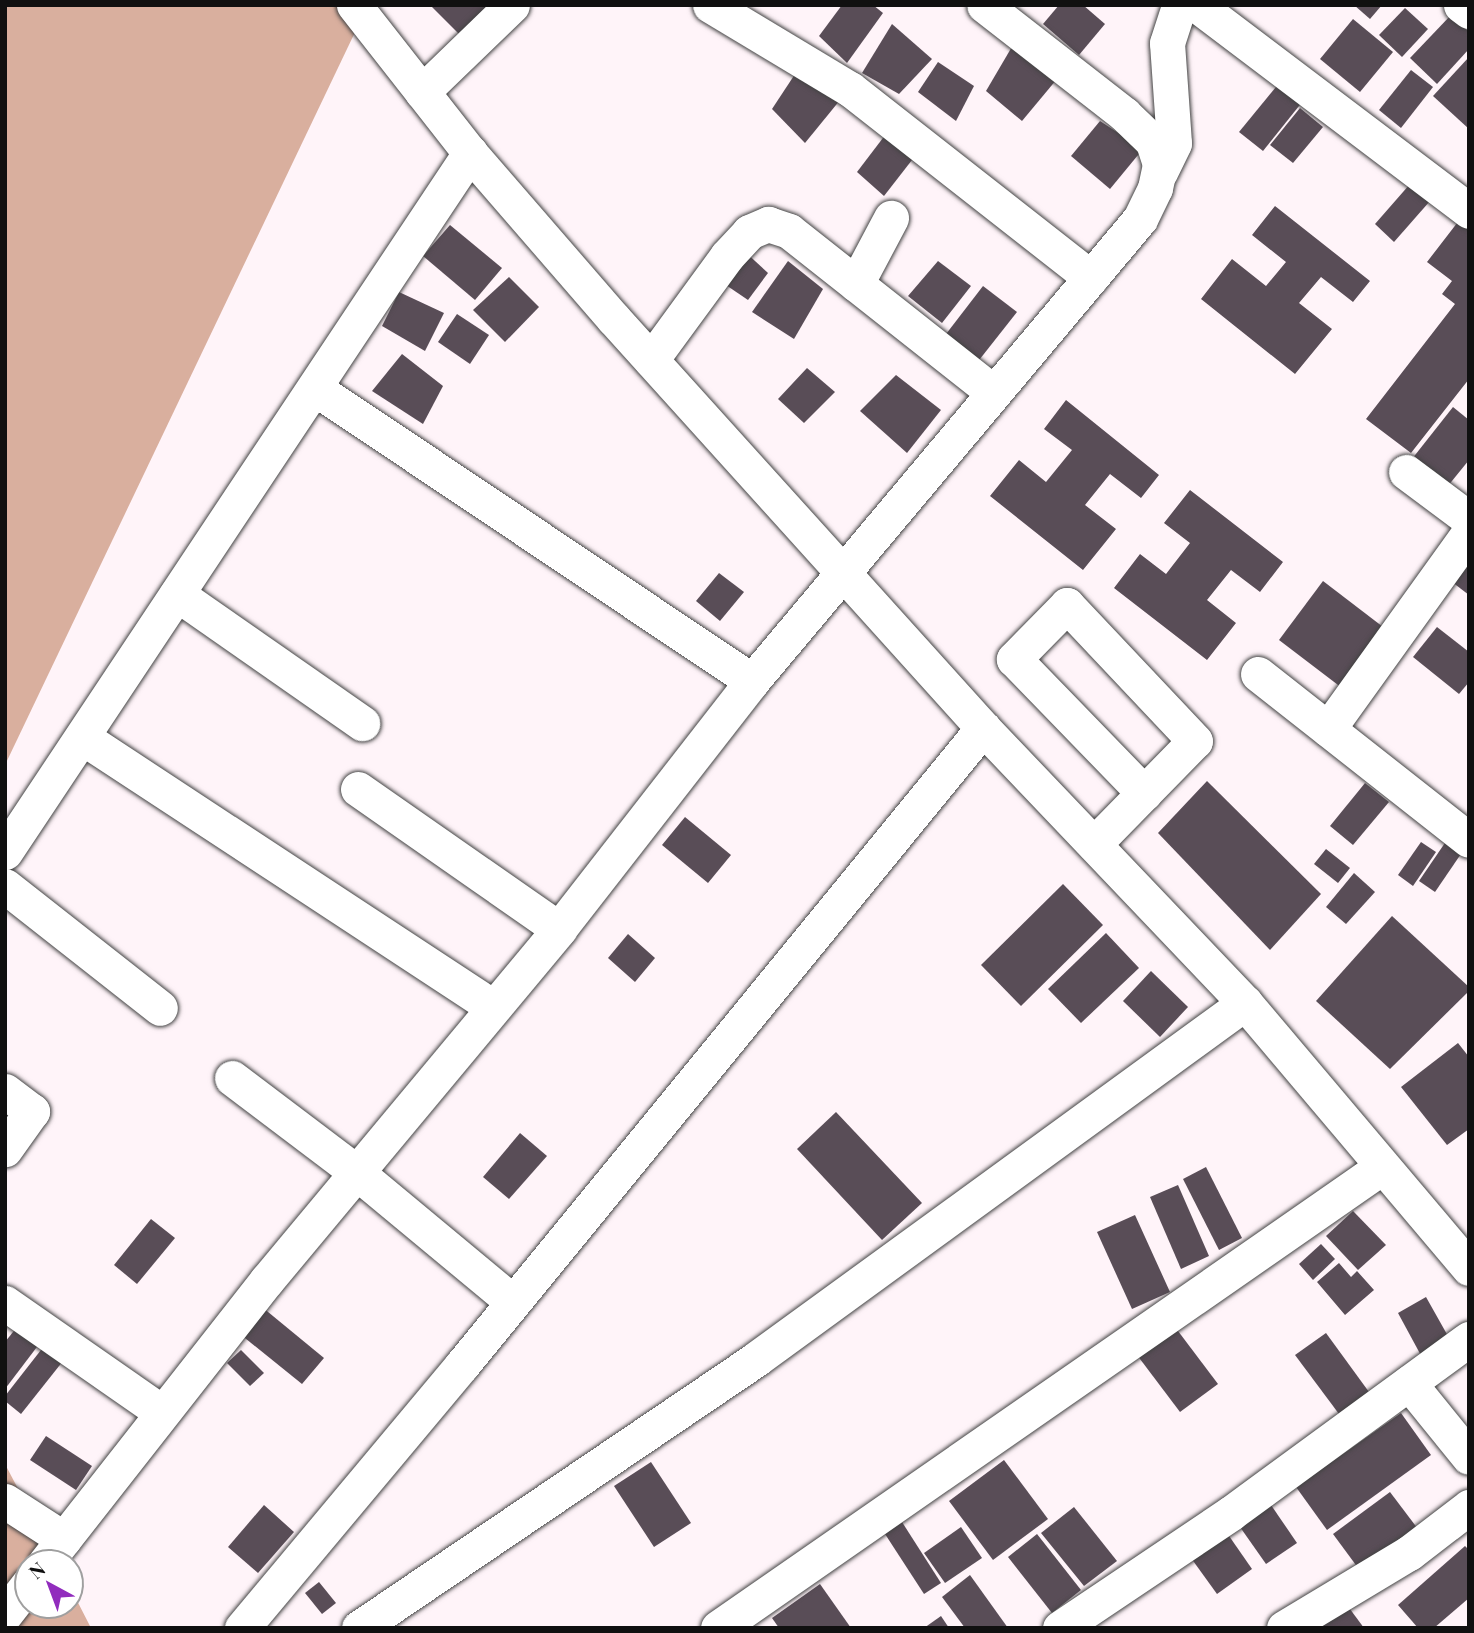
<!DOCTYPE html>
<style>
body{margin:0}
#map{position:relative;width:1474px;height:1633px;overflow:hidden;background:#fff4f9;font-family:"Playfair Display",serif}
div>[style]{position:absolute}
[style*='--x']{left:calc(var(--x)*1px);top:calc(var(--y)*1px);width:calc(var(--w)*1px);rotate:calc(var(--a)*1deg)}
.forest>*{inset:0;background:#d9af9e}
.building>*{inset:0;background:#594d57}
.roads{filter:drop-shadow(0 0 2px #434343) drop-shadow(0 0 2px #434343)}
.minor>*{height:35px;margin:-17.5px;padding:0 17.5px;transform-origin:17.5px;border-radius:17.5px;background:#fff}
span{translate:-50% -50%;white-space:nowrap;text-align:center;line-height:1.15;-webkit-text-stroke:7px #fff;paint-order:stroke}
.frame{position:absolute;inset:0;border:7px solid #101010;pointer-events:none}
.north{position:absolute;left:14px;top:1549px;width:70px;height:70px;box-sizing:border-box;background:#fff;border:2px solid #9f9f9f;border-radius:50%;rotate:319deg;font-size:19px;font-weight:700;line-height:28px;text-align:center;color:#101010}
.north::after{content:'';display:block;margin:auto;width:24px;height:32px;background:#912cbd;clip-path:polygon(50% 0,100% 100%,50% 72%,0 100%)}
</style>
<div id="map">
<div class="forest">
<i style="clip-path:polygon(5px 5px,368px 5px,5px 765px)"></i>
<i style="clip-path:polygon(5px 1464px,57px 1563px,28px 1563px,28px 1605px,70px 1605px,70px 1587px,91px 1628px,5px 1628px)"></i>
</div>
<div class="building">
<i style="clip-path:polygon(430px 5px,491px 5px,460px 35px)"></i>
<i style="clip-path:polygon(842px 5px,873px 5px,883px 13px,847px 63px,819px 36px)"></i>
<i style="clip-path:polygon(1059px 5px,1083px 5px,1105px 24px,1079px 55px,1043px 24px)"></i>
<i style="clip-path:polygon(1354px 5px,1382px 5px,1370px 19px)"></i>
<i style="clip-path:polygon(1405px 8px,1428px 29px,1402px 57px,1379px 35px)"></i>
<i style="clip-path:polygon(1451px 15px,1469px 32px,1469px 49px,1437px 84px,1410px 58px)"></i>
<i style="clip-path:polygon(1353px 19px,1393px 52px,1360px 92px,1320px 59px)"></i>
<i style="clip-path:polygon(892px 24px,932px 59px,899px 94px,862px 73px)"></i>
<i style="clip-path:polygon(1013px 45px,1057px 79px,1022px 121px,986px 91px)"></i>
<i style="clip-path:polygon(1469px 57px,1469px 129px,1433px 96px)"></i>
<i style="clip-path:polygon(938px 62px,974px 86px,956px 121px,918px 92px)"></i>
<i style="clip-path:polygon(801px 65px,845px 94px,805px 143px,772px 109px)"></i>
<i style="clip-path:polygon(1411px 70px,1433px 87px,1401px 128px,1379px 110px)"></i>
<i style="clip-path:polygon(1280px 82px,1303px 101px,1263px 151px,1239px 132px)"></i>
<i style="clip-path:polygon(1300px 108px,1323px 127px,1293px 163px,1270px 145px)"></i>
<i style="clip-path:polygon(1100px 121px,1143px 149px,1110px 189px,1071px 156px)"></i>
<i style="clip-path:polygon(889px 130px,919px 151px,884px 196px,857px 172px)"></i>
<i style="clip-path:polygon(1410px 184px,1430px 201px,1394px 242px,1375px 224px)"></i>
<i style="clip-path:polygon(1275px 206px,1370px 281px,1353px 302px,1321px 277px,1299px 303px,1332px 329px,1295px 374px,1201px 299px,1232px 259px,1266px 286px,1286px 262px,1252px 235px)"></i>
<i style="clip-path:polygon(1464px 214px,1469px 218px,1469px 379px,1411px 453px,1366px 419px,1455px 304px,1442px 294px,1452px 281px,1427px 262px)"></i>
<i style="clip-path:polygon(450px 225px,502px 268px,475px 300px,423px 256px)"></i>
<i style="clip-path:polygon(742px 249px,768px 273px,748px 300px,720px 281px)"></i>
<i style="clip-path:polygon(788px 261px,823px 289px,794px 339px,752px 312px)"></i>
<i style="clip-path:polygon(938px 261px,971px 286px,942px 323px,908px 296px)"></i>
<i style="clip-path:polygon(509px 277px,539px 307px,505px 342px,473px 310px)"></i>
<i style="clip-path:polygon(983px 286px,1017px 312px,976px 364px,943px 338px)"></i>
<i style="clip-path:polygon(399px 292px,444px 313px,425px 351px,382px 326px)"></i>
<i style="clip-path:polygon(457px 314px,489px 335px,470px 364px,438px 342px)"></i>
<i style="clip-path:polygon(402px 354px,443px 386px,423px 424px,372px 391px)"></i>
<i style="clip-path:polygon(807px 368px,835px 392px,804px 423px,778px 399px)"></i>
<i style="clip-path:polygon(896px 375px,941px 410px,907px 453px,860px 411px)"></i>
<i style="clip-path:polygon(1066px 400px,1159px 475px,1141px 498px,1110px 474px,1085px 505px,1116px 529px,1083px 570px,990px 496px,1019px 460px,1046px 482px,1072px 450px,1044px 429px)"></i>
<i style="clip-path:polygon(1453px 407px,1469px 420px,1469px 460px,1443px 492px,1408px 464px)"></i>
<i style="clip-path:polygon(1190px 490px,1283px 562px,1260px 592px,1231px 570px,1207px 600px,1236px 623px,1207px 660px,1114px 588px,1140px 554px,1166px 574px,1190px 543px,1164px 523px)"></i>
<i style="clip-path:polygon(1469px 561px,1469px 595px,1452px 582px)"></i>
<i style="clip-path:polygon(719px 573px,744px 592px,720px 621px,696px 601px)"></i>
<i style="clip-path:polygon(1323px 581px,1387px 630px,1342px 688px,1279px 640px)"></i>
<i style="clip-path:polygon(1437px 627px,1469px 652px,1469px 682px,1459px 694px,1413px 657px)"></i>
<i style="clip-path:polygon(1207px 781px,1321px 894px,1270px 950px,1158px 833px)"></i>
<i style="clip-path:polygon(1365px 783px,1389px 802px,1353px 845px,1330px 826px)"></i>
<i style="clip-path:polygon(685px 817px,731px 855px,708px 883px,662px 845px)"></i>
<i style="clip-path:polygon(1449px 837px,1465px 848px,1435px 892px,1419px 881px)"></i>
<i style="clip-path:polygon(1421px 842px,1436px 852px,1413px 886px,1398px 875px)"></i>
<i style="clip-path:polygon(1326px 849px,1350px 868px,1338px 883px,1314px 864px)"></i>
<i style="clip-path:polygon(1354px 873px,1375px 892px,1346px 924px,1326px 907px)"></i>
<i style="clip-path:polygon(1063px 884px,1103px 925px,1021px 1006px,981px 965px)"></i>
<i style="clip-path:polygon(1392px 916px,1469px 987px,1469px 991px,1390px 1069px,1316px 1001px)"></i>
<i style="clip-path:polygon(1106px 933px,1139px 968px,1081px 1023px,1048px 989px)"></i>
<i style="clip-path:polygon(628px 934px,655px 958px,635px 982px,608px 958px)"></i>
<i style="clip-path:polygon(1151px 971px,1188px 1007px,1160px 1037px,1123px 1001px)"></i>
<i style="clip-path:polygon(1458px 1043px,1469px 1057px,1469px 1129px,1447px 1145px,1401px 1087px)"></i>
<i style="clip-path:polygon(836px 1112px,922px 1203px,882px 1240px,797px 1149px)"></i>
<i style="clip-path:polygon(520px 1133px,547px 1156px,509px 1199px,483px 1177px)"></i>
<i style="clip-path:polygon(1206px 1167px,1242px 1238px,1219px 1250px,1183px 1179px)"></i>
<i style="clip-path:polygon(1178px 1185px,1209px 1256px,1181px 1269px,1150px 1197px)"></i>
<i style="clip-path:polygon(1353px 1211px,1386px 1245px,1358px 1270px,1326px 1236px)"></i>
<i style="clip-path:polygon(1135px 1215px,1170px 1292px,1132px 1309px,1097px 1232px)"></i>
<i style="clip-path:polygon(151px 1219px,175px 1238px,137px 1284px,114px 1265px)"></i>
<i style="clip-path:polygon(1321px 1244px,1335px 1259px,1313px 1280px,1299px 1264px)"></i>
<i style="clip-path:polygon(1339px 1263px,1351px 1277px,1357px 1271px,1374px 1290px,1345px 1315px,1317px 1282px)"></i>
<i style="clip-path:polygon(1426px 1297px,1453px 1345px,1424px 1361px,1398px 1313px)"></i>
<i style="clip-path:polygon(262px 1307px,324px 1358px,302px 1384px,240px 1334px)"></i>
<i style="clip-path:polygon(21px 1322px,43px 1339px,5px 1389px,5px 1342px)"></i>
<i style="clip-path:polygon(1175px 1327px,1218px 1384px,1180px 1412px,1137px 1355px)"></i>
<i style="clip-path:polygon(1326px 1333px,1369px 1392px,1339px 1414px,1295px 1355px)"></i>
<i style="clip-path:polygon(48px 1341px,67px 1356px,21px 1414px,5px 1401px,5px 1396px)"></i>
<i style="clip-path:polygon(241px 1350px,264px 1373px,250px 1386px,227px 1363px)"></i>
<i style="clip-path:polygon(1401px 1413px,1431px 1455px,1327px 1530px,1296px 1487px)"></i>
<i style="clip-path:polygon(46px 1436px,92px 1466px,76px 1490px,30px 1460px)"></i>
<i style="clip-path:polygon(1004px 1460px,1048px 1519px,993px 1560px,949px 1501px)"></i>
<i style="clip-path:polygon(651px 1462px,691px 1523px,654px 1547px,614px 1486px)"></i>
<i style="clip-path:polygon(1390px 1492px,1421px 1533px,1364px 1576px,1333px 1534px)"></i>
<i style="clip-path:polygon(264px 1505px,294px 1532px,258px 1573px,228px 1547px)"></i>
<i style="clip-path:polygon(1271px 1505px,1297px 1543px,1266px 1564px,1240px 1527px)"></i>
<i style="clip-path:polygon(1074px 1507px,1117px 1561px,1084px 1586px,1041px 1533px)"></i>
<i style="clip-path:polygon(902px 1522px,941px 1583px,924px 1594px,885px 1534px)"></i>
<i style="clip-path:polygon(961px 1527px,982px 1558px,945px 1583px,924px 1553px)"></i>
<i style="clip-path:polygon(1227px 1533px,1252px 1569px,1217px 1594px,1191px 1558px)"></i>
<i style="clip-path:polygon(1037px 1534px,1081px 1590px,1052px 1613px,1008px 1557px)"></i>
<i style="clip-path:polygon(1465px 1546px,1469px 1550px,1469px 1598px,1434px 1628px,1418px 1628px,1398px 1605px)"></i>
<i style="clip-path:polygon(970px 1575px,1008px 1628px,965px 1628px,942px 1597px)"></i>
<i style="clip-path:polygon(319px 1582px,336px 1603px,322px 1614px,305px 1593px)"></i>
<i style="clip-path:polygon(820px 1584px,851px 1628px,779px 1628px,772px 1618px)"></i>
<i style="clip-path:polygon(1347px 1605px,1364px 1628px,1316px 1628px)"></i>
<i style="clip-path:polygon(941px 1616px,949px 1628px,924px 1628px)"></i>
</div>
<div class="roads">
<div class="minor">
<i style="--x:354;--y:5;--w:188;--a:51.9"></i>
<i style="--x:470;--y:153;--w:218;--a:49.1"></i>
<i style="--x:613;--y:318;--w:552;--a:47.94"></i>
<i style="--x:983;--y:728;--w:380;--a:46.4"></i>
<i style="--x:1245;--y:1003;--w:347;--a:49.8"></i>
<i style="--x:710;--y:5;--w:163;--a:31"></i>
<i style="--x:850;--y:89;--w:306;--a:38.1"></i>
<i style="--x:1197;--y:5;--w:341;--a:37.1"></i>
<i style="--x:1461;--y:5;--w:10;--a:37"></i>
<i style="--x:422;--y:92;--w:125;--a:-44"></i>
<i style="--x:1160;--y:172;--w:32;--a:-64"></i>
<i style="--x:1174;--y:143;--w:100;--a:-94"></i>
<i style="--x:1167;--y:43;--w:40;--a:-72"></i>
<i style="--x:856;--y:284;--w:75;--a:-62.1"></i>
<i style="--x:651;--y:360;--w:129;--a:-53.8"></i>
<i style="--x:727;--y:256;--w:33;--a:-47"></i>
<i style="--x:749;--y:232;--w:21;--a:-23"></i>
<i style="--x:768;--y:224;--w:22;--a:18"></i>
<i style="--x:789;--y:231;--w:261;--a:38.3"></i>
<i style="--x:316;--y:389;--w:525;--a:33.81"></i>
<i style="--x:1406;--y:472;--w:79;--a:36.7"></i>
<i style="--x:177;--y:594;--w:226;--a:34.9"></i>
<i style="--x:1258;--y:674;--w:268;--a:38.2"></i>
<i style="--x:1328;--y:729;--w:241;--a:-54.3"></i>
<i style="--x:82;--y:737;--w:492;--a:33.3"></i>
<i style="--x:358;--y:789;--w:245;--a:34.9"></i>
<i style="--x:1094;--y:844;--w:144;--a:-45.6"></i>
<i style="--x:1195;--y:741;--w:187;--a:-133.3"></i>
<i style="--x:1067;--y:605;--w:76;--a:134.5"></i>
<i style="--x:1014;--y:659;--w:187;--a:45.9"></i>
<i style="--x:5;--y:852;--w:840;--a:-56.37"></i>
<i style="--x:5;--y:886;--w:197;--a:38.2"></i>
<i style="--x:232;--y:1078;--w:154;--a:37.1"></i>
<i style="--x:355;--y:1171;--w:205;--a:39.7"></i>
<i style="--x:5;--y:1091;--w:34;--a:37"></i>
<i style="--x:32;--y:1111;--w:47;--a:125.4"></i>
<i style="--x:5;--y:1303;--w:190;--a:34.9"></i>
<i style="--x:1409;--y:1383;--w:95;--a:51"></i>
<i style="--x:5;--y:1501;--w:70;--a:32.8"></i>
<i style="--x:45;--y:1563;--w:360;--a:-51.9"></i>
<i style="--x:267;--y:1280;--w:457;--a:-50.2"></i>
<i style="--x:559;--y:929;--w:314;--a:-52.1"></i>
<i style="--x:752;--y:681;--w:603;--a:-49.98"></i>
<i style="--x:1140;--y:219;--w:34;--a:-64"></i>
<i style="--x:1155;--y:188;--w:25;--a:-78"></i>
<i style="--x:1160;--y:164;--w:23;--a:-108"></i>
<i style="--x:1153;--y:142;--w:40;--a:-136"></i>
<i style="--x:1124;--y:114;--w:177;--a:-142.1"></i>
<i style="--x:5;--y:1614;--w:37;--a:-52"></i>
<i style="--x:242;--y:1628;--w:343;--a:-50.1"></i>
<i style="--x:462;--y:1365;--w:823;--a:-50.72"></i>
<i style="--x:359;--y:1628;--w:480;--a:-34.1"></i>
<i style="--x:756;--y:1359;--w:605;--a:-36.06"></i>
<i style="--x:718;--y:1628;--w:808;--a:-34.77"></i>
<i style="--x:1060;--y:1628;--w:206;--a:-33.9"></i>
<i style="--x:1231;--y:1513;--w:295;--a:-36.2"></i>
<i style="--x:1284;--y:1628;--w:146;--a:-31"></i>
<i style="--x:1409;--y:1553;--w:76;--a:-37.5"></i>
</div>
</div>
<div class="frame"></div>
<div class="north">N</div>
</div>
